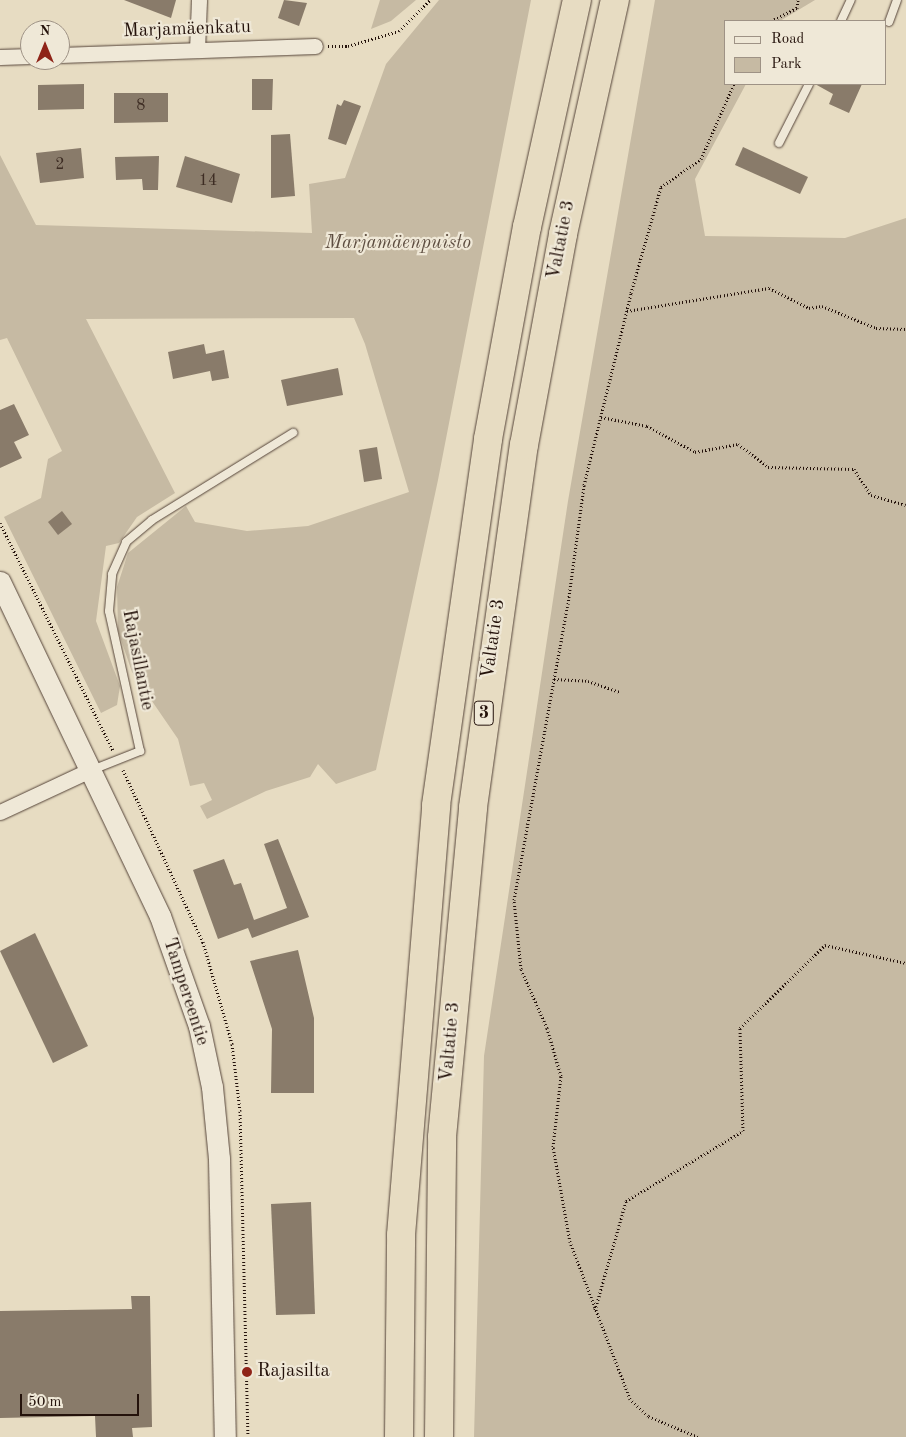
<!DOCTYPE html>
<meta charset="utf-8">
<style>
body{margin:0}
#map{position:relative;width:906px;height:1437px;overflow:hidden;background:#e7dcc2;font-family:"Old Standard TT",serif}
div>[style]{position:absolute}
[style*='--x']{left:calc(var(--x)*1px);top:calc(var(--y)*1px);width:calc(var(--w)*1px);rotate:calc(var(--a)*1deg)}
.green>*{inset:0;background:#c6baa3}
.building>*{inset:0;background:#897b6a}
.path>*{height:3px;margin-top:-1.5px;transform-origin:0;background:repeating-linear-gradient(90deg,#24120b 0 1px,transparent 0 3.5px)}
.roads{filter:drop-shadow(0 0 1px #554439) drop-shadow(0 0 1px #554439)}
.lane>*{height:8px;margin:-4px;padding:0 4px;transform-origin:4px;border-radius:4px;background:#efe8d7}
.street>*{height:15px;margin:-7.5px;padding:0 7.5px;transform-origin:7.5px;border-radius:7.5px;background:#efe8d7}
.secondary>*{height:21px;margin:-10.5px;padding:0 10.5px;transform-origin:10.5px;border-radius:10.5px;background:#efe8d7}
.highway>*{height:28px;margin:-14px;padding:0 14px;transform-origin:14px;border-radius:14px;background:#e7dcc2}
.dots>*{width:14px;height:14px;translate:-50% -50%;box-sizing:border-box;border:2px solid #efe8d7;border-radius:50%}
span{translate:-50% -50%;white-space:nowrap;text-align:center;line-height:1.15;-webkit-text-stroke:4.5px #efe8d7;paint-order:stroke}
.number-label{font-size:16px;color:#3d2c23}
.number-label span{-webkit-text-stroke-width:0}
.shield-label span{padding:1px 4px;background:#efe8d7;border:1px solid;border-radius:4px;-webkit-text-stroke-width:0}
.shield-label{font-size:18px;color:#24120b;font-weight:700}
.street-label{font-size:19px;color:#24120b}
.park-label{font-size:19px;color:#5d4d40;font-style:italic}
.poi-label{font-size:19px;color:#24120b}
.left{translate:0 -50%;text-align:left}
.legend{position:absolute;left:724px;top:20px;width:162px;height:65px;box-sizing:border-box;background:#efe8d7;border:1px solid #9e9285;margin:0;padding:6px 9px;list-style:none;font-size:15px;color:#24120b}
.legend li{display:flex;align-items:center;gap:10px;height:25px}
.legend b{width:25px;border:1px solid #9e9285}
.north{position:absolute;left:20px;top:20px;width:50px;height:50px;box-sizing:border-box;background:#efe8d7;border:1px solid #9e9285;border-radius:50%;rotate:0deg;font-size:14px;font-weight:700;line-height:20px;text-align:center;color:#24120b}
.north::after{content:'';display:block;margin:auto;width:18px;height:22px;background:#8f2418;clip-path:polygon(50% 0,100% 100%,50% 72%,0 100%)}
.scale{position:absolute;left:20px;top:1394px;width:119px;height:22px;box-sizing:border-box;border:2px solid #24120b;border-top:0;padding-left:6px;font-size:15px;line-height:18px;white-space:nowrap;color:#24120b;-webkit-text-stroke:4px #efe8d7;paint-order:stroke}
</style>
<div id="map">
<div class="green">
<i style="clip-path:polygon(380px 0,416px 0,391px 21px,371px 29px)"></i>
<i style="clip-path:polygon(439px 0,531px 0,438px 480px,376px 770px,336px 784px,318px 764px,310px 777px,266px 791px,207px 819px,200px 806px,212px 800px,204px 783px,190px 786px,178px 739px,132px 672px,118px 631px,117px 587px,128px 553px,186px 506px,195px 522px,247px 531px,308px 526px,409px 492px,365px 344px,354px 318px,86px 319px,175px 493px,137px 517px,119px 543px,106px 546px,96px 621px,120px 686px,117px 705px,101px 713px,4px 517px,41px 498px,48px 459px,62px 451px,7px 338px,0 340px,0 155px,36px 225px,312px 233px,309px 184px,345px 178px,386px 64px)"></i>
<i style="clip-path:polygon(655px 0,815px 0,780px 21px,725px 21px,725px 84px,746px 84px,695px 179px,705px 236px,845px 238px,906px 218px,906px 1437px,474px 1437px,484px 1056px,568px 501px)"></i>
</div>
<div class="building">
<i style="clip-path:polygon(124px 0,176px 0,171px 18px)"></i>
<i style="clip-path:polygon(284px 0,307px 3px,299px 26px,278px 18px)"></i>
<i style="clip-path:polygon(252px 79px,273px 79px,272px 110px,252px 110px)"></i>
<i style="clip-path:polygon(84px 84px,84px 109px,38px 110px,38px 85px)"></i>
<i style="clip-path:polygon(815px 84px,862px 84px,849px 113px,829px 104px,833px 94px)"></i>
<i style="clip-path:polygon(114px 93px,168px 93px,168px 122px,114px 123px)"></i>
<i style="clip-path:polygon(344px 100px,361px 106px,346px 145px,328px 139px,337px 104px,341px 106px)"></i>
<i style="clip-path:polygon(290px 134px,295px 196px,271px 198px,271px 135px)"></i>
<i style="clip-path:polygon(743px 147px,808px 177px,800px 194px,735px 165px)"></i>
<i style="clip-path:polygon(81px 148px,84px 178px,40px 183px,36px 153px)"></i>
<i style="clip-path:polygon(159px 156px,158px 190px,143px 190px,142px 179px,116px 180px,115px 157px)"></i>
<i style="clip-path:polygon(185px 156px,240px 174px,232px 203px,176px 187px)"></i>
<i style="clip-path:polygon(204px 344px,206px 354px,224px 350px,229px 378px,212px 381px,210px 371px,173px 379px,168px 352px)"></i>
<i style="clip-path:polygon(338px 368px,343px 395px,287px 406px,281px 380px)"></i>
<i style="clip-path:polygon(14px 404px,29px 435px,14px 442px,22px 458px,0 468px,0 410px)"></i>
<i style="clip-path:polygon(377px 447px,382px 479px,364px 482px,359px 450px)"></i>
<i style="clip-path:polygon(62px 511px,72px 524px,58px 535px,48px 522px)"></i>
<i style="clip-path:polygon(278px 839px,309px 917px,252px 938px,248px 928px,218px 939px,193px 870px,224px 859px,234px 885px,241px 883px,254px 920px,287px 908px,264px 844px)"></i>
<i style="clip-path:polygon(35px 933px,88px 1046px,53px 1063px,0 951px)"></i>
<i style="clip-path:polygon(298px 950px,314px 1018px,314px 1093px,271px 1093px,272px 1029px,250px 961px)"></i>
<i style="clip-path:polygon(311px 1202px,315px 1314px,276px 1315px,271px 1204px)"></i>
<i style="clip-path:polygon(131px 1296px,150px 1296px,152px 1427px,132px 1428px,133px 1437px,96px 1437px,95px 1416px,0 1418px,0 1311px,132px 1309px)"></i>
</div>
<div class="path">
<i style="--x:771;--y:21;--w:29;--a:-27"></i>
<i style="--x:797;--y:8;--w:8;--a:-83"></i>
<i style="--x:328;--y:46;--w:20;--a:0"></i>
<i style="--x:348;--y:46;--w:53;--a:-16.4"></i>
<i style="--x:399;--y:31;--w:44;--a:-45"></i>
<i style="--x:627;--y:311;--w:144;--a:-9.2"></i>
<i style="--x:769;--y:288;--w:45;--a:26.6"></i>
<i style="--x:809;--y:308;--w:13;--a:-9"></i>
<i style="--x:822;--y:306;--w:58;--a:22.2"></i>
<i style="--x:876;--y:328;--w:30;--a:2"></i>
<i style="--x:601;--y:417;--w:47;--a:11.1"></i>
<i style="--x:647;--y:426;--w:55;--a:28.4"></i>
<i style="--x:695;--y:452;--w:44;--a:-10.5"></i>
<i style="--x:738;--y:444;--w:38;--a:37"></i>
<i style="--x:768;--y:467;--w:86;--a:1.3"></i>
<i style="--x:854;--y:469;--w:31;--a:57"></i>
<i style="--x:871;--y:495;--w:36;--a:16"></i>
<i style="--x:0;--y:523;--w:254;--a:63.6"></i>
<i style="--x:554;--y:679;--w:34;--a:3"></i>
<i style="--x:588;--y:681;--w:34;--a:19"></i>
<i style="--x:123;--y:770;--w:190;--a:65.1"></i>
<i style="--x:203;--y:942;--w:106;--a:74.1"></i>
<i style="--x:232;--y:1044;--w:67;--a:83.2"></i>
<i style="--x:240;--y:1111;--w:326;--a:88.6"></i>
<i style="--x:595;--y:1310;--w:113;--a:-74.1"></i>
<i style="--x:626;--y:1201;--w:136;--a:-30.9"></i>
<i style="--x:743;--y:1131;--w:103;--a:-91.7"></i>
<i style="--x:740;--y:1028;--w:119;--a:-44.3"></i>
<i style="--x:825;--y:945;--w:83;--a:12.5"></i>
<i style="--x:698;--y:1437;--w:54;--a:-157.2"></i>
<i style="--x:648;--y:1416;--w:25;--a:-137"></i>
<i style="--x:630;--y:1399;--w:168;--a:-110.9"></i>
<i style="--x:570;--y:1242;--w:97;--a:-100.1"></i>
<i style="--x:553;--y:1147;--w:71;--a:-83.6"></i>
<i style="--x:561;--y:1076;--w:50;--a:-106.3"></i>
<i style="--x:547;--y:1028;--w:64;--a:-113.8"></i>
<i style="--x:521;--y:969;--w:69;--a:-95.8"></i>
<i style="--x:514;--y:900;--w:301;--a:-79.7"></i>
<i style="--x:568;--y:604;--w:120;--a:-82.3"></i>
<i style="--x:584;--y:485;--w:198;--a:-76.2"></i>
<i style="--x:631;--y:293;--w:110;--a:-74.2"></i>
<i style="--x:661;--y:187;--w:49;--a:-35"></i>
<i style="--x:701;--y:159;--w:82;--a:-66.3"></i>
</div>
<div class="roads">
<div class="lane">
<i style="--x:841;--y:21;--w:23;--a:-65"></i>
<i style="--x:889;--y:22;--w:23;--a:-70"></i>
<i style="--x:779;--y:143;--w:66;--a:-63"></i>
<i style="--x:92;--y:770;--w:52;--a:-21.6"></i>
<i style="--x:140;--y:751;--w:143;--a:-102.5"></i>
<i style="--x:109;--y:611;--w:37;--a:-85"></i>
<i style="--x:112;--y:574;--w:35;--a:-66"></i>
<i style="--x:126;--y:542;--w:34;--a:-40"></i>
<i style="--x:152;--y:520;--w:166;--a:-31.7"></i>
</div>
<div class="street">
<i style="--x:197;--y:50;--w:50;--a:-87.7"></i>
<i style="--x:60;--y:55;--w:255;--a:-2"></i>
<i style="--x:0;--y:57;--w:30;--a:-2"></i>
<i style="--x:0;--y:812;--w:99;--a:-25"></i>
</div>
<div class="secondary">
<i style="--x:0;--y:582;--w:370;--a:64.4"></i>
<i style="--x:160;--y:916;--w:117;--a:70.5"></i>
<i style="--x:199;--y:1026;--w:62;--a:78"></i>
<i style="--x:212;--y:1087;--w:72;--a:84.4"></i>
<i style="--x:219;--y:1159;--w:278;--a:88.8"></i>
</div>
<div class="highway">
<i style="--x:399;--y:1437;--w:202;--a:-89.4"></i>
<i style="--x:401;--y:1235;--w:431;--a:-85.3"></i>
<i style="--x:436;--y:805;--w:370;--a:-81.9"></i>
<i style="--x:488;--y:439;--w:216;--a:-79.6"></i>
<i style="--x:527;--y:227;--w:232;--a:-77.6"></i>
<i style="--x:439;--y:1437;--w:300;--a:-89.4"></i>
<i style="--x:442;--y:1137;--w:331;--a:-84.6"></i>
<i style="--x:473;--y:807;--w:366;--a:-82"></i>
<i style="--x:524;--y:445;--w:215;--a:-79.5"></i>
<i style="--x:563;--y:234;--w:240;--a:-77.5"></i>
</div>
</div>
<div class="dots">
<i style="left:247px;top:1372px;background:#8f2418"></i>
</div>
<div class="number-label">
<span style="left:141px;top:106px">8</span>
<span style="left:60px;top:165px">2</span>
<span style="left:208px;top:181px">14</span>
</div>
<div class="shield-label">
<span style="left:484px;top:713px">3</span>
</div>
<div class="street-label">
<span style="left:187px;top:30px;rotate:-2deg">Marjamäenkatu</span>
<span style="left:562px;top:240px;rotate:-79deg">Valtatie 3</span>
<span style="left:494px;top:639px;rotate:-82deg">Valtatie 3</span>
<span style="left:137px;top:660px;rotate:79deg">Rajasillantie</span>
<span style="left:185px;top:992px;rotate:72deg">Tampereentie</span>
<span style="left:451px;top:1042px;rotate:-85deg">Valtatie 3</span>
</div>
<div class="park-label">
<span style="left:398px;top:244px">Marjamäenpuisto</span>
</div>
<div class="poi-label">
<span class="left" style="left:257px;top:1372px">Rajasilta</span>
</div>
<ul class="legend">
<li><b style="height:6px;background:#efe8d7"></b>Road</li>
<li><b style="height:14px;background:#c6baa3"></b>Park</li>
</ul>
<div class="north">N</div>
<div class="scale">50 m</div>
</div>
